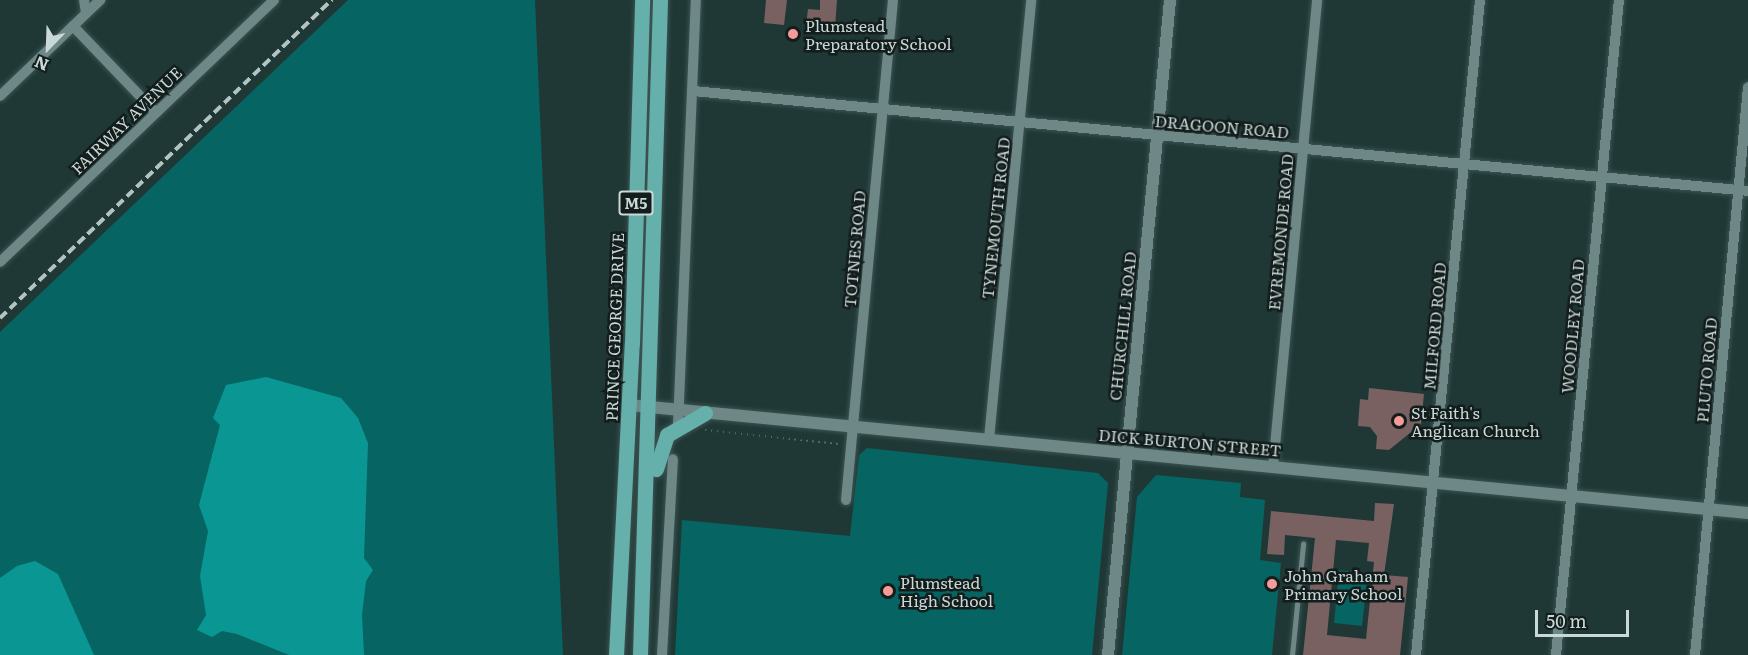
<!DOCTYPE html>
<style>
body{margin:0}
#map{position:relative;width:1748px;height:655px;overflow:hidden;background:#1f3836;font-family:Literata,serif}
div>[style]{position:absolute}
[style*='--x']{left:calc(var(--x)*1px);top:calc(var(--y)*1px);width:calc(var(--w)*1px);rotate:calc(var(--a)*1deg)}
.green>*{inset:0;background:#066562}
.water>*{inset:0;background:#0a9794}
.building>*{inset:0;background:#786160}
.path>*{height:2px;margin-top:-1px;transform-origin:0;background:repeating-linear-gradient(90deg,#536867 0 1.5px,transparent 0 6px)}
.roads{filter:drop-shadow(0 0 2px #3d5352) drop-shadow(0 0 2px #3d5352)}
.service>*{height:5px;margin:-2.5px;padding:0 2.5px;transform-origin:2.5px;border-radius:2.5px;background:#6d8886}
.minor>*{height:10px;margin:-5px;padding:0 5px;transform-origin:5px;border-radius:5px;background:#6d8886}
.tertiary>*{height:12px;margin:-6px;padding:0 6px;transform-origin:6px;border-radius:6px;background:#6d8886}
.primary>*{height:15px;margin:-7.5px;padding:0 7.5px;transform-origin:7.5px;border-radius:7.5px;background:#66b0ac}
.rail>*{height:4px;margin-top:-2px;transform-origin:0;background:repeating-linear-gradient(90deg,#b3c3c2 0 9px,transparent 0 13.5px)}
.dots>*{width:16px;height:16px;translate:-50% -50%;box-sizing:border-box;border:3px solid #121d1c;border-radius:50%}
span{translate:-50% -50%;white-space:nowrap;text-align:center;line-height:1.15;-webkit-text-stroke:5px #121d1c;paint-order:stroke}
.shield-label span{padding:2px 4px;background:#121d1c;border:2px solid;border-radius:4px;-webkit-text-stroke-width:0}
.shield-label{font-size:15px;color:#cad8d7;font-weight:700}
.poi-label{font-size:16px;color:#cad8d7}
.left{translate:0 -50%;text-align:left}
.street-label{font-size:16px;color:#cad8d7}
.north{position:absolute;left:18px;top:18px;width:60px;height:60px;-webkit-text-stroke:4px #121d1c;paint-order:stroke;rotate:203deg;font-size:16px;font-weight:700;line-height:24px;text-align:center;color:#cad8d7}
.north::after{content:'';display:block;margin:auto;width:21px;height:27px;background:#cad8d7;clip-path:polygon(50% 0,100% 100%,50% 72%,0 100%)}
.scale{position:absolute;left:1535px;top:610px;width:94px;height:27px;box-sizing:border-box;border:3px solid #cad8d7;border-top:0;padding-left:8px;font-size:18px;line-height:21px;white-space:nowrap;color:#cad8d7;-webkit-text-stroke:4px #121d1c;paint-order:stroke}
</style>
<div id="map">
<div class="green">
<i style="clip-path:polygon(348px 0,535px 0,563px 655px,0 655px,0 332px)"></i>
<i style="clip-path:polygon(867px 448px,1098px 473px,1108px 483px,1092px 655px,675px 655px,682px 520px,850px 536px,859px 455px)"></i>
<i style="clip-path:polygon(1156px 475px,1241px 483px,1240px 497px,1265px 500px,1260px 560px,1281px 563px,1272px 655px,1122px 655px,1137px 497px)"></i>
<i style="clip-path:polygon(1339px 570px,1368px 573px,1362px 626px,1334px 623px)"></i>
</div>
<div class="water">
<i style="clip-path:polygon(266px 377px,341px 398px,358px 418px,368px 443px,364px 558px,373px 570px,366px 581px,362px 615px,364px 655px,289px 655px,237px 634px,222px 631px,212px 637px,197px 630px,206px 615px,200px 576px,208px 531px,199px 505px,220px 425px,213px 418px,226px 385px)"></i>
<i style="clip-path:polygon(35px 561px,58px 574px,94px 655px,0 655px,0 578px,17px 566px)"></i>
</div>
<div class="building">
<i style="clip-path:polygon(766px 0,787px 0,784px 25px,764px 23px)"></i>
<i style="clip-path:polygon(820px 0,837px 0,835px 28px,806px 25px,808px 9px,820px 10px)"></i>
<i style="clip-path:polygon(1369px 388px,1424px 394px,1421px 424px,1389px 450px,1376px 449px,1377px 436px,1370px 427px,1358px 426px,1360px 399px,1368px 400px)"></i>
<i style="clip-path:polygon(evenodd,1375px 503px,1394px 504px,1384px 575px,1408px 577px,1400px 655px,1303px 655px,1315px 538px,1285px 535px,1284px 555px,1267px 554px,1271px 511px,1374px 521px,1375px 503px,1336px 540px,1369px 543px,1367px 561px,1374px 562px,1366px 639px,1327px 635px,1336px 540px)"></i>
</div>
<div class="path">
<i style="--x:705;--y:430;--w:135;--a:6"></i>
</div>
<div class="roads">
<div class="service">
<i style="--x:1292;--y:655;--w:112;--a:-84.3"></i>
</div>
<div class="minor">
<i style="--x:84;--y:0;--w:13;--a:81"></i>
<i style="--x:73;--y:26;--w:120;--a:46.3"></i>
<i style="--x:693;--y:91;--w:1060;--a:5.41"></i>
<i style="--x:0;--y:96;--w:139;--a:-43.8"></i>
<i style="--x:0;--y:262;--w:379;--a:-43.7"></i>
<i style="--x:678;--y:425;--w:425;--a:-87.6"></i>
<i style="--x:989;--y:439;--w:441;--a:-84.5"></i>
<i style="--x:1273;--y:467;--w:469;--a:-84.6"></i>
<i style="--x:846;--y:500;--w:502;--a:-84.63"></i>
<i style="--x:662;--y:655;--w:196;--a:-86.8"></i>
<i style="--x:1416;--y:655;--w:658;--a:-84.42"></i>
<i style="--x:1556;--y:655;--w:658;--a:-84.51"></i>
<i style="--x:1695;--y:655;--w:570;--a:-84.67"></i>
</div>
<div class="tertiary">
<i style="--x:629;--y:405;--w:1124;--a:5.51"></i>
<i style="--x:1108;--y:655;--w:658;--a:-84.59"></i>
</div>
<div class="primary">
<i style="--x:656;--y:469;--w:36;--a:-72"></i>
<i style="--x:667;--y:435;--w:44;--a:-30.1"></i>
<i style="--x:616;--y:655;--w:312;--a:-87.1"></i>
<i style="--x:632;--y:343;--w:343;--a:-88.3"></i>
<i style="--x:640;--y:655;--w:655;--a:-88.25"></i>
</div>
</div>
<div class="rail">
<i style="--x:0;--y:318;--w:460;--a:-43.8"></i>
</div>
<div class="dots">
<i style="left:793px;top:34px;background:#f59b9a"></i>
<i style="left:1399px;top:421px;background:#f59b9a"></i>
<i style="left:1272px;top:584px;background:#f59b9a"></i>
<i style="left:888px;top:591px;background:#f59b9a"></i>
</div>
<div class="shield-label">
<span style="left:636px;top:203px">M5</span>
</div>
<div class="poi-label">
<span class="left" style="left:805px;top:34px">Plumstead<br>Preparatory School</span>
<span class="left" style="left:1411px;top:421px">St Faith's<br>Anglican Church</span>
<span class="left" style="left:1284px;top:584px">John Graham<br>Primary School</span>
<span class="left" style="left:900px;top:591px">Plumstead<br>High School</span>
</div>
<div class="street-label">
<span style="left:126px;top:120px;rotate:-44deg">FAIRWAY AVENUE</span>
<span style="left:1222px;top:126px;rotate:5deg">DRAGOON ROAD</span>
<span style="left:995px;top:218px;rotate:-84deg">TYNEMOUTH ROAD</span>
<span style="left:1280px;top:232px;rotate:-85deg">EVREMONDE ROAD</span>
<span style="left:854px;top:249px;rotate:-85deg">TOTNES ROAD</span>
<span style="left:1122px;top:326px;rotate:-84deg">CHURCHILL ROAD</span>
<span style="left:1434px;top:326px;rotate:-85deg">MILFORD ROAD</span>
<span style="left:1572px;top:326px;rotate:-85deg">WOODLEY ROAD</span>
<span style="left:614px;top:327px;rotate:-88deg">PRINCE GEORGE DRIVE</span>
<span style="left:1706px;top:370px;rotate:-85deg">PLUTO ROAD</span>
<span style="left:1190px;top:442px;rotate:5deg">DICK BURTON STREET</span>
</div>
<div class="north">N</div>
<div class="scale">50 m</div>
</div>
